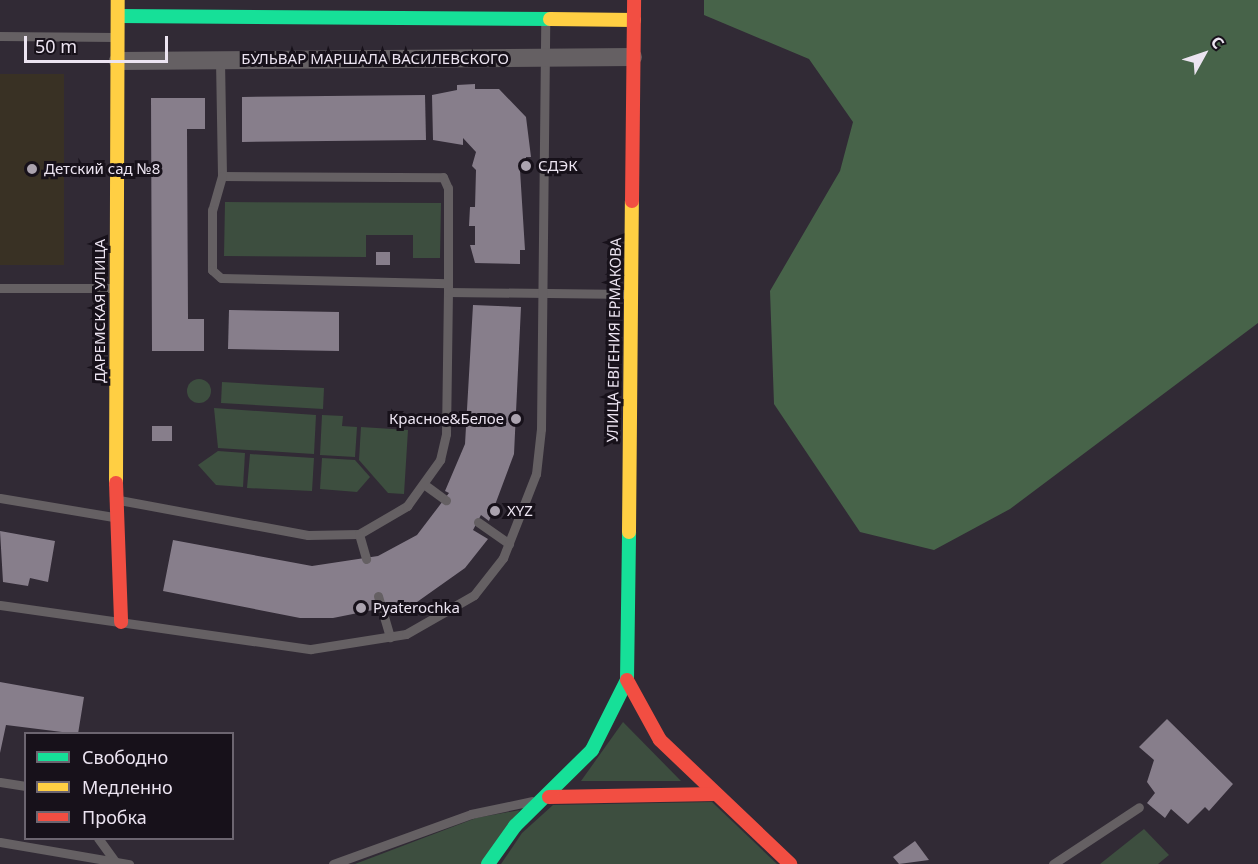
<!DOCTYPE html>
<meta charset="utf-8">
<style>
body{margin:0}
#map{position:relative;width:1258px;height:864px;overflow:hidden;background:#312a35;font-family:"Noto Sans",sans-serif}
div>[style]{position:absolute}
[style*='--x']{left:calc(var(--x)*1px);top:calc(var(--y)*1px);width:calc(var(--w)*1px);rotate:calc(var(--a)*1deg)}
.education>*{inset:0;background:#393124}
.green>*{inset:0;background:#3d4e3f}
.round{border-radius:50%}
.forest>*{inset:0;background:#476349}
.building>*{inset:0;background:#877e8b}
.lane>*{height:9px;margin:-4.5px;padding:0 4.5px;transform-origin:4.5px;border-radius:4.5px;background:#656063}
.street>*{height:18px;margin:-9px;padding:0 9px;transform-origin:9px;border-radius:9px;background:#656063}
.fast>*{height:14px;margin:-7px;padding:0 7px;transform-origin:7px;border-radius:7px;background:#16e098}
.slow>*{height:14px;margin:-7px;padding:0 7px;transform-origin:7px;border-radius:7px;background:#ffcf43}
.jam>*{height:14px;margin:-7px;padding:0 7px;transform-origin:7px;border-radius:7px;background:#f24e42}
.dots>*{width:16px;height:16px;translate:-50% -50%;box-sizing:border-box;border:3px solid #17111a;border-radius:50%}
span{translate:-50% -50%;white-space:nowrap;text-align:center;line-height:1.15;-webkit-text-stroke:6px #17111a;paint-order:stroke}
.street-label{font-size:15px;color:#ece4f1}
.poi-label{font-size:15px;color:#ece4f1}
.left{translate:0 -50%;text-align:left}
.right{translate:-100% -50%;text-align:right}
.legend{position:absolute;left:24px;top:732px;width:210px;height:108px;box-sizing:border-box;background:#17111a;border:2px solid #6c6570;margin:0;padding:8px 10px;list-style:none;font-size:18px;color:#ece4f1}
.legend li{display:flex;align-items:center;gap:12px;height:30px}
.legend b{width:30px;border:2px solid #6c6570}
.north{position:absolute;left:1174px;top:24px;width:60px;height:60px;-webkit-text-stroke:4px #17111a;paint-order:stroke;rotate:50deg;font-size:16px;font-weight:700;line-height:24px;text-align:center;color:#ece4f1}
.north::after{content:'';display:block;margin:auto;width:21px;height:27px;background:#ece4f1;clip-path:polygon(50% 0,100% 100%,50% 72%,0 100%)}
.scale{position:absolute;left:24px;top:36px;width:144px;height:27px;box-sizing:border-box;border:3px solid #ece4f1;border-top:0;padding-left:8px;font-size:18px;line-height:21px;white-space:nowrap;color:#ece4f1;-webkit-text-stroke:4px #17111a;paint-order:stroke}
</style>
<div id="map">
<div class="education">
<i style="clip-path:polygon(0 74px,64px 74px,64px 265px,0 265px)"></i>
</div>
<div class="green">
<i style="clip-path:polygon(225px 202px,441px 203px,440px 258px,413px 258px,413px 235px,366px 235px,366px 257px,224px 256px)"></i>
<i class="round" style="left:187px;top:379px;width:24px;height:24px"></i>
<i style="clip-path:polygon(222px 382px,324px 388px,323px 409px,221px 403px)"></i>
<i style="clip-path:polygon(214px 408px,316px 415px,314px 454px,218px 448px)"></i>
<i style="clip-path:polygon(322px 415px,343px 416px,342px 426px,357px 427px,355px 457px,320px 455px)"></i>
<i style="clip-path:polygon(361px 427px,408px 430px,404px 494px,388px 493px,359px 460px)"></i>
<i style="clip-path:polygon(218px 451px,245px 453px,243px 487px,216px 485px,198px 465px)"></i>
<i style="clip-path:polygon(250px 454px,314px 458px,312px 491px,247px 488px)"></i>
<i style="clip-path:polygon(322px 458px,355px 460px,370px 477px,357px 492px,320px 489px)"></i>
<i style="clip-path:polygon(623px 722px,681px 781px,581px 781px)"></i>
<i style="clip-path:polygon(712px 802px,777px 864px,501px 864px,522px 833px,553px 805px)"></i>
<i style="clip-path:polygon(520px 810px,481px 864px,355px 864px,476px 818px)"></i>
<i style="clip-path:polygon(1144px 829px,1169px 855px,1158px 864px,1100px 864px)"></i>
</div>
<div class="forest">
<i style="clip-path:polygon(704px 0,1258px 0,1258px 323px,1010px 509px,934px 550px,860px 532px,774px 404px,770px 291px,840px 171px,853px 122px,809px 59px,704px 15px)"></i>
</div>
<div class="building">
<i style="clip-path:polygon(475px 84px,475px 89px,499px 89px,526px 117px,531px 157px,526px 157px,526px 170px,520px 170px,525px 250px,520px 250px,520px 264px,475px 263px,470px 245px,475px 245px,475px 226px,469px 226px,470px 207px,475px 207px,476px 170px,472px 166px,476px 152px,463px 138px,463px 145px,433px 140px,432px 95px,457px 90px,457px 85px)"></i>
<i style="clip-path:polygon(425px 95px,426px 140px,242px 142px,242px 97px)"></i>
<i style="clip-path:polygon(151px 98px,205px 98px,205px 129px,187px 129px,188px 319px,204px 319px,204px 351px,152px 351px)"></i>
<i style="clip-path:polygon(376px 252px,390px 252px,390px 265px,376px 265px)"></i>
<i style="clip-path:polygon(473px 305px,521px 307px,514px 454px,489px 521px,481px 515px,473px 530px,488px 539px,465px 568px,417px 602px,386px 611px,382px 595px,375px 596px,378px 609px,333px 618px,300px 618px,163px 591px,173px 540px,312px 566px,378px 556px,417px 535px,449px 493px,445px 491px,465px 444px)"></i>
<i style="clip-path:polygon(229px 310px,339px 312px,339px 351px,228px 349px)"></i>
<i style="clip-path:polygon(152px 426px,172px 426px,172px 441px,152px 441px)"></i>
<i style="clip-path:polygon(0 531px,55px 541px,48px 582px,30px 578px,28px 586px,3px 582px)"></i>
<i style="clip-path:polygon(0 682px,84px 697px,78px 734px,6px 725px,0 753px)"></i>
<i style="clip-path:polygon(1167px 719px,1233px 784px,1209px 811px,1205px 807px,1188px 824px,1171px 809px,1165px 818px,1147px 803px,1155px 793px,1147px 782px,1154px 760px,1139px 747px)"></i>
<i style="clip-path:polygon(915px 841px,929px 860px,899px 864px,893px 857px)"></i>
</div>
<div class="lane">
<i style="--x:0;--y:36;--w:115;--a:0.5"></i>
<i style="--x:220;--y:60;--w:116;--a:89"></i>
<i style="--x:222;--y:176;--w:221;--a:0.3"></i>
<i style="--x:443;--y:177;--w:12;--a:66"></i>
<i style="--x:448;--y:188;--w:104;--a:90"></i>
<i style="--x:222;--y:176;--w:35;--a:106"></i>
<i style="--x:212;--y:210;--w:60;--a:90"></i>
<i style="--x:212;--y:270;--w:12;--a:42"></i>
<i style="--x:221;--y:278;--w:227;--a:1.3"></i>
<i style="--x:0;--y:288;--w:115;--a:0"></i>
<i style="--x:425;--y:485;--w:26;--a:36"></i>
<i style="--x:0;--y:498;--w:115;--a:9.5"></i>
<i style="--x:119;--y:500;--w:192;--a:10.5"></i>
<i style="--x:308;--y:535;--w:51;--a:-1.1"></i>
<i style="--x:359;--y:534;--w:56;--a:-30.3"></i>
<i style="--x:407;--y:506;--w:57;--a:-54.3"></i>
<i style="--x:440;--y:460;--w:27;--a:-77"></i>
<i style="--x:446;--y:434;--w:142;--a:-89.2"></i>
<i style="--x:448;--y:292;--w:181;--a:0.6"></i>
<i style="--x:478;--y:522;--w:38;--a:35"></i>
<i style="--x:359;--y:534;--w:26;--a:74"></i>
<i style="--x:378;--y:596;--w:43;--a:73.7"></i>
<i style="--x:0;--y:605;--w:314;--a:8.1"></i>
<i style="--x:311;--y:649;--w:96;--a:-9"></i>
<i style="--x:406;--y:634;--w:78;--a:-29.8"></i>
<i style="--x:474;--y:595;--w:47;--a:-51.9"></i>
<i style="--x:503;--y:558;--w:90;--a:-68.6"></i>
<i style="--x:536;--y:474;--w:45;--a:-83.7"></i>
<i style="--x:541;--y:429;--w:409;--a:-89.4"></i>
<i style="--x:0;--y:782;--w:26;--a:9"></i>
<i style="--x:98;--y:838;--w:32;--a:54"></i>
<i style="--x:0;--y:842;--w:131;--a:9.7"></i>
<i style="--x:333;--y:864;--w:147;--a:-19.9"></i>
<i style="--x:471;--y:814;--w:62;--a:-12"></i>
<i style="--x:1053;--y:864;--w:103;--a:-33.5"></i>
</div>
<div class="street">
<i style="--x:118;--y:61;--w:515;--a:-0.45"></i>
</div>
<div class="fast">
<i style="--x:118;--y:16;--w:432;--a:0.4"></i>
<i style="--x:488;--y:864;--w:47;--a:-54.6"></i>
<i style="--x:515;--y:826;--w:108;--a:-44.6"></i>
<i style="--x:592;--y:750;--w:78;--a:-63.4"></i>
<i style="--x:627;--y:680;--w:148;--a:-89.2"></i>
</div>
<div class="slow">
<i style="--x:550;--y:19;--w:84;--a:0.7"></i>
<i style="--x:116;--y:483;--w:483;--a:-89.8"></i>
<i style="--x:629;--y:532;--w:331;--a:-89.5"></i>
</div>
<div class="jam">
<i style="--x:632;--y:201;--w:201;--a:-89.4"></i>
<i style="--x:116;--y:483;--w:139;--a:87.9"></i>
<i style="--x:627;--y:680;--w:68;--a:61.2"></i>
<i style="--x:660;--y:740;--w:180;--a:43.6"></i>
<i style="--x:549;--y:797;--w:167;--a:-1"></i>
</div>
<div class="dots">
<i style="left:526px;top:166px;background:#aba3af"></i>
<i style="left:32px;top:169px;background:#aba3af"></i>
<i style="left:516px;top:419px;background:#aba3af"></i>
<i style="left:495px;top:511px;background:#aba3af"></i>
<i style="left:361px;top:608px;background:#aba3af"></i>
</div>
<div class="street-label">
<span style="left:375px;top:59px">БУЛЬВАР МАРШАЛА ВАСИЛЕВСКОГО</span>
<span style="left:100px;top:311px;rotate:-90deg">ДАРЕМСКАЯ УЛИЦА</span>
<span style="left:614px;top:340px;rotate:-89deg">УЛИЦА ЕВГЕНИЯ ЕРМАКОВА</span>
</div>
<div class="poi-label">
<span class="left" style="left:538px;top:166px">СДЭК</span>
<span class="left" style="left:44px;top:169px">Детский сад №8</span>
<span class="right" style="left:504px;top:419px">Красное&amp;Белое</span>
<span class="left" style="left:507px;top:511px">XYZ</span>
<span class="left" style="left:373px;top:608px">Pyaterochka</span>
</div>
<ul class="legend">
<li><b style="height:8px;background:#16e098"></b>Свободно</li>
<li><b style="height:8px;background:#ffcf43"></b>Медленно</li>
<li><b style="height:8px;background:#f24e42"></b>Пробка</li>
</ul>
<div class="north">С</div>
<div class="scale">50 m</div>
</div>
